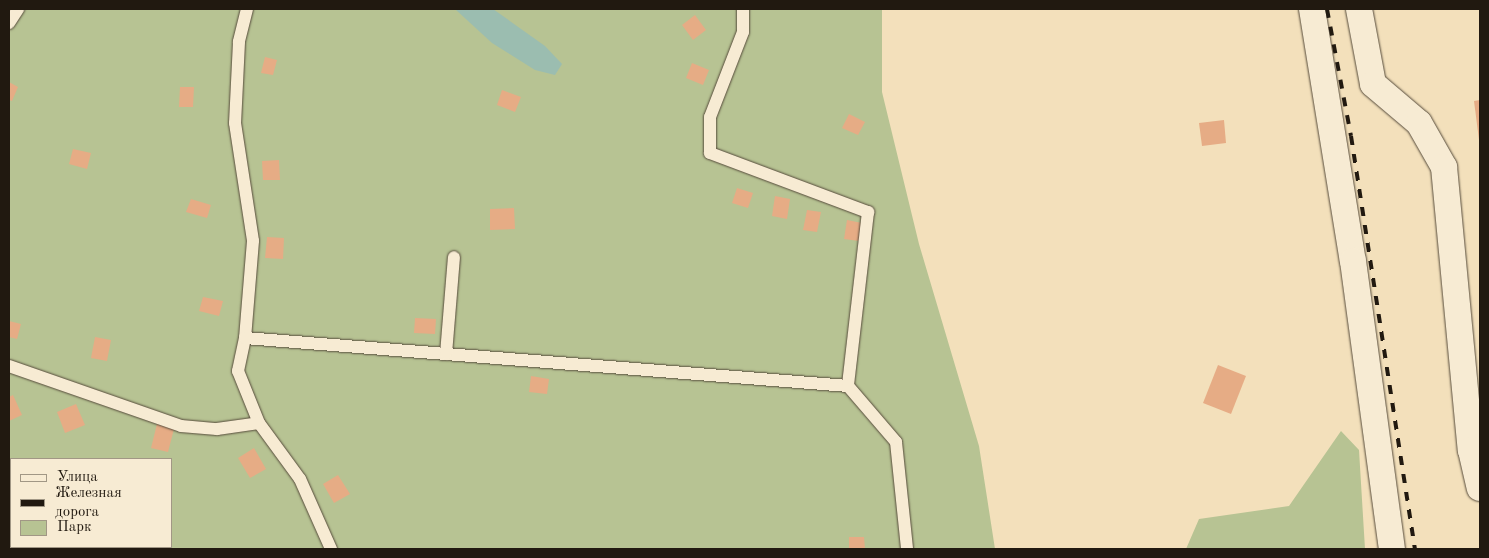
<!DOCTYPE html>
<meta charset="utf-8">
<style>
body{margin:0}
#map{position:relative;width:1489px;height:558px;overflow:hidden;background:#f3e0bb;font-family:"Old Standard TT",serif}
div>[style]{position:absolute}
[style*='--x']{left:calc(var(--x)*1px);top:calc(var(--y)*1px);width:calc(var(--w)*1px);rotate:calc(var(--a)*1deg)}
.green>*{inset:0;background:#b7c393}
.water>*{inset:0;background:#9bbdb0}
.building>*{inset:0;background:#e6ac85}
.roads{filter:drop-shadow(0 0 1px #564b3b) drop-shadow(0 0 1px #564b3b)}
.lane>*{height:12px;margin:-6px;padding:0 6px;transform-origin:6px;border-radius:6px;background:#f7ebd3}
.street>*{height:26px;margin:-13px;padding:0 13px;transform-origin:13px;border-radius:13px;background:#f7ebd3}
.rail>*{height:4px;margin-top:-2px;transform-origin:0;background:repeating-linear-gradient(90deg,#211910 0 9px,transparent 0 18px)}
span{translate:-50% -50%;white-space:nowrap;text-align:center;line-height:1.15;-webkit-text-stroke:4px #f7ebd3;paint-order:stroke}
.frame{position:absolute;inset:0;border:10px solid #211910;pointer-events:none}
.legend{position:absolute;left:10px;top:458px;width:162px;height:90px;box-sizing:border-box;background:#f7ebd3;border:1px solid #a19785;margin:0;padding:6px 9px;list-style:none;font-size:15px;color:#211910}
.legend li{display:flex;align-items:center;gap:10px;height:25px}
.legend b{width:25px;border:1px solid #a19785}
</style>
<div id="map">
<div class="green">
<i style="clip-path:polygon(evenodd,9px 9px,882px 9px,882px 92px,919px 244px,979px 446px,995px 549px,9px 549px,9px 9px,11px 459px,171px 459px,171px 547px,11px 547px,11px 459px)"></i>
<i style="clip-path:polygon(1341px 431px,1359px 450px,1365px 549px,1186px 549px,1199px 519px,1289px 506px)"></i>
</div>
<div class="water">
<i style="clip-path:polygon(455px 9px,493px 9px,545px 46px,562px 64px,555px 75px,535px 70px,492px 43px)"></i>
</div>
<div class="building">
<i style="clip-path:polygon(695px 15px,706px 30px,693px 40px,682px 25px)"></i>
<i style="clip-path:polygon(265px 57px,277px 60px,273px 75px,261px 73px)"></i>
<i style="clip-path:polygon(692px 63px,709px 70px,703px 85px,686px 78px)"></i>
<i style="clip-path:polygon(9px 82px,18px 87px,12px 101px,9px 100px)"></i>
<i style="clip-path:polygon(180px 87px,194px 87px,193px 107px,179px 107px)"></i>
<i style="clip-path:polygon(502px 90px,521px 97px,515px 112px,497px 105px)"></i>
<i style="clip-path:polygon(1480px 100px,1480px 140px,1479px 140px,1474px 101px)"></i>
<i style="clip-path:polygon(849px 114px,865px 122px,858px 135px,842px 128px)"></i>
<i style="clip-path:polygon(1224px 120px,1226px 143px,1202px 146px,1199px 123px)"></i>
<i style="clip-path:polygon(73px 149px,91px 153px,87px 169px,69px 164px)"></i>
<i style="clip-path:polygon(279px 160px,280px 180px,263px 180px,262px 161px)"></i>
<i style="clip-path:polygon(737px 188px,753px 193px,748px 208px,732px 203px)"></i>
<i style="clip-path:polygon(775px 196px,790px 199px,787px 219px,772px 216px)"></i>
<i style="clip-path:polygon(191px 199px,211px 205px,207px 218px,186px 212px)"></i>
<i style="clip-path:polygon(514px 208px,515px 229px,490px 230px,490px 209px)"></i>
<i style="clip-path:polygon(807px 210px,821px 212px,817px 232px,803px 230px)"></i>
<i style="clip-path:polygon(847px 220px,862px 223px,859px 241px,844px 239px)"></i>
<i style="clip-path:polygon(267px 237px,284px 238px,283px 259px,265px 258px)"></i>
<i style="clip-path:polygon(203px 297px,223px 301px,219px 316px,199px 311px)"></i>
<i style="clip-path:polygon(415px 318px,436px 319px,435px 334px,414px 333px)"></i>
<i style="clip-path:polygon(9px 321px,21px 324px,17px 339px,9px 337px)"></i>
<i style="clip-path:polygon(95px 337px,111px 340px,107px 361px,91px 358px)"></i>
<i style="clip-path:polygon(1218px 365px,1246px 376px,1231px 414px,1203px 403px)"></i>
<i style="clip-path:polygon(531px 376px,549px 379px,547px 394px,529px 392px)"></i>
<i style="clip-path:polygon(13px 395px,22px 415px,9px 421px,9px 397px)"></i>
<i style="clip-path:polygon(76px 404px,85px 425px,65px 433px,57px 412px)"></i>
<i style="clip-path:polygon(157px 424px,174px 429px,168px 452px,151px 448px)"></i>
<i style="clip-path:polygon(254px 448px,266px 469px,250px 478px,238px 458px)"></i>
<i style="clip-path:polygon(338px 475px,350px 494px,334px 503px,323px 484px)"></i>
<i style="clip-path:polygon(849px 537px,864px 537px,865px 549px,849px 549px)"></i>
</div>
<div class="roads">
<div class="lane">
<i style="--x:247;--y:9;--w:34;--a:104"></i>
<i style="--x:239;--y:42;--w:81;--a:92.8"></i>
<i style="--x:235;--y:123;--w:119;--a:81.3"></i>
<i style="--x:253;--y:241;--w:97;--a:94.7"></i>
<i style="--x:245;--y:338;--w:34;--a:102"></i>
<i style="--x:238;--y:371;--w:56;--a:68"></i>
<i style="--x:259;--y:423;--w:69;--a:53.8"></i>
<i style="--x:300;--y:479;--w:77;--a:66.1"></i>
<i style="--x:743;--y:9;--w:23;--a:90"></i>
<i style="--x:743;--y:32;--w:91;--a:111.2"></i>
<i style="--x:710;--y:117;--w:36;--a:90"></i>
<i style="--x:710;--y:153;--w:169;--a:20.5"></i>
<i style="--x:868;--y:212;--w:175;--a:96.6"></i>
<i style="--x:9;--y:23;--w:17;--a:-57"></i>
<i style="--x:245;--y:338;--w:605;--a:4.55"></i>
<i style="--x:848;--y:386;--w:74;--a:49.4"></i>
<i style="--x:896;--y:442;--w:108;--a:84.1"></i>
<i style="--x:446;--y:354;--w:97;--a:-85.3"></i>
<i style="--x:9;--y:366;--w:182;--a:19.2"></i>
<i style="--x:181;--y:426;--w:36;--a:5"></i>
<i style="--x:217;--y:429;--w:42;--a:-8.1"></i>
</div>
<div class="street">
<i style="--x:1312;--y:9;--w:255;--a:80.8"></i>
<i style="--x:1353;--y:261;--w:291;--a:82.3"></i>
<i style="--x:1359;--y:9;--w:76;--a:79.4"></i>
<i style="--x:1373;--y:84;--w:60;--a:40.3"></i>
<i style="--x:1419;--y:123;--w:51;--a:60.4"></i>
<i style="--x:1444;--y:167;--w:284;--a:84.6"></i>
<i style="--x:1471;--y:450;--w:39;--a:77"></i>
</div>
</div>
<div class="rail">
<i style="--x:1327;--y:9;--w:129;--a:79.3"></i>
<i style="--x:1351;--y:136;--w:418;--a:81.2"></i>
</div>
<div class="frame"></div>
<ul class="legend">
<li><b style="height:6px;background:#f7ebd3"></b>Улица</li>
<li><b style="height:6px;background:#211910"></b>Железная дорога</li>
<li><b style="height:14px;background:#b7c393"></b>Парк</li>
</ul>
</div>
